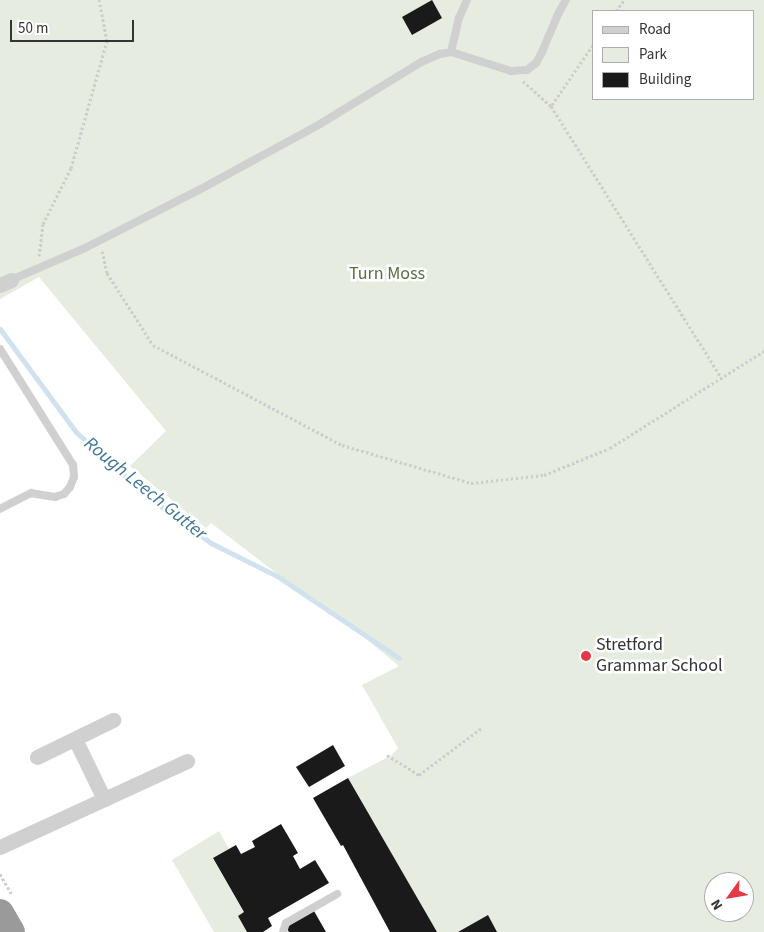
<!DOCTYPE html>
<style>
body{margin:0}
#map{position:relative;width:764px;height:932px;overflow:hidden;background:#fff;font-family:"Source Sans 3",sans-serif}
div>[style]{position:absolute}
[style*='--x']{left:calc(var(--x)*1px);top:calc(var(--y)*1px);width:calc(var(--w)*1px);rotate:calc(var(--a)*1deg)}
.green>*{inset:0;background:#e6ecdf}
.stream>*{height:5px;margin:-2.5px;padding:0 2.5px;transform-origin:2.5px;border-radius:2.5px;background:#cfe2ee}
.building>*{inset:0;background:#1a1a1a}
.path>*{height:3px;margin-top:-1.5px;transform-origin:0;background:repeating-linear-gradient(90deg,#cdcdcd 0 2.5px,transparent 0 5px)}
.lane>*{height:8px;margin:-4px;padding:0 4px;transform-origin:4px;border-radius:4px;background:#d0d0d0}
.street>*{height:15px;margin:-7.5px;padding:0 7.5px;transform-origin:7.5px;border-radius:7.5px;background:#d0d0d0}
.highway>*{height:28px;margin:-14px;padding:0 14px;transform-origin:14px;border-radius:14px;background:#9a9a9a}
.dots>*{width:14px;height:14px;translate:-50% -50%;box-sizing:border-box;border:2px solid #fff;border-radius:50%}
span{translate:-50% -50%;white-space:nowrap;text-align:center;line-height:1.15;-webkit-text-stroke:5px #fff;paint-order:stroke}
.park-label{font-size:18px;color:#56703f}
.poi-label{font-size:18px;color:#333}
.left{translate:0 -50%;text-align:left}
.water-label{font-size:19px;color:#3f7597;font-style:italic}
.legend{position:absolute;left:592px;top:10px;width:162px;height:90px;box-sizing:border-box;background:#fff;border:1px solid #adadad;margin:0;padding:6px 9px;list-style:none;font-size:15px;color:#333}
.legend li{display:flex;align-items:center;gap:10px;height:25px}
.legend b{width:25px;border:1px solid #adadad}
.north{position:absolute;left:704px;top:872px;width:50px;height:50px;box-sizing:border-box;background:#fff;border:1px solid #adadad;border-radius:50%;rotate:238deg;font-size:14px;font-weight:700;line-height:20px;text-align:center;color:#333}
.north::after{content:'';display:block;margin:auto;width:18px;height:22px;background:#e63946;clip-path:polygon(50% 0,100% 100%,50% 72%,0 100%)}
.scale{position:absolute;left:10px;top:20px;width:124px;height:22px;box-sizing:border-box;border:2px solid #333;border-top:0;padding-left:6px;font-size:15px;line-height:18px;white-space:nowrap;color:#333;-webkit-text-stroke:4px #fff;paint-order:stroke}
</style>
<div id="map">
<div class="green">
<i style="clip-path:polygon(evenodd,0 0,764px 0,764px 932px,497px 932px,488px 915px,458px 932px,437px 932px,348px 778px,392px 755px,398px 748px,362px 685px,399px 666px,347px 623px,305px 595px,211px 523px,206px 528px,130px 466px,166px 431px,39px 277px,0 299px,0 0,593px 11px,753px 11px,753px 99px,593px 99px,593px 11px,0 0,714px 882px,744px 882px,744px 912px,714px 912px,714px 882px)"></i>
<i style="clip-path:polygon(219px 831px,229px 849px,213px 859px,244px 912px,238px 916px,247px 932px,214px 932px,172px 860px)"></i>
</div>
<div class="stream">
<i style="--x:0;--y:329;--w:128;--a:53.6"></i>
<i style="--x:76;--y:432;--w:96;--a:42"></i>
<i style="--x:147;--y:496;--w:79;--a:36.3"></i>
<i style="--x:211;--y:543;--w:74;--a:26.6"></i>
<i style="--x:277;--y:576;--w:147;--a:33.9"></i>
</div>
<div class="building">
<i style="clip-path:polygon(432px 0,442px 18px,412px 35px,402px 17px)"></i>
<i style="clip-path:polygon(333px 745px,345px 766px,309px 787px,296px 767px)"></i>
<i style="clip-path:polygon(348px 778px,437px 932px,390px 932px,343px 845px,341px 846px,313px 798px)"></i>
<i style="clip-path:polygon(281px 824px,298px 853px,293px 856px,300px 869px,315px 860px,329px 883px,268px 918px,272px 926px,263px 932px,247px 932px,238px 916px,244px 912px,213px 858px,236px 845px,241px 854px,255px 847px,252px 841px)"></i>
<i style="clip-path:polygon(314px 911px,326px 932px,289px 932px,286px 927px)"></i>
<i style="clip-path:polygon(488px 915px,497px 932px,458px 932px)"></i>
</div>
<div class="path">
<i style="--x:616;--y:11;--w:14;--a:-54"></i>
<i style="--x:593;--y:45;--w:74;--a:124.5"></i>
<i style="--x:551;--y:106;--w:320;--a:57.9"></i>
<i style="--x:523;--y:81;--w:38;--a:42"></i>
<i style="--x:102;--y:251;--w:23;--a:77"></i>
<i style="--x:107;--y:273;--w:85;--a:57.4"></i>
<i style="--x:153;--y:345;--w:214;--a:27.9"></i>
<i style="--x:342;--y:445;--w:134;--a:16.4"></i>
<i style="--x:471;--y:483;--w:73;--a:-6.3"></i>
<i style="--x:544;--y:475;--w:71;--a:-22.2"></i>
<i style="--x:610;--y:448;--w:182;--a:-32.2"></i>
<i style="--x:39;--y:256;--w:32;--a:-83"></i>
<i style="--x:43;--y:224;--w:63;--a:-63.4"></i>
<i style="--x:71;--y:168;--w:132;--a:-74.2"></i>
<i style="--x:107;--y:41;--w:42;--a:-101"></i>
<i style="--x:387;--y:755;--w:38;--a:32"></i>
<i style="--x:419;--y:775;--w:80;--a:-36.9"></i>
<i style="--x:0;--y:874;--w:24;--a:60"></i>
</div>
<div class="lane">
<i style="--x:451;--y:52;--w:35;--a:-77"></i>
<i style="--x:459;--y:18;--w:20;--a:-66"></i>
<i style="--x:11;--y:280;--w:81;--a:-23.4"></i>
<i style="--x:85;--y:248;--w:128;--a:-27"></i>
<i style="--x:199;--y:190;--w:138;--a:-28.6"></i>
<i style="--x:320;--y:124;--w:119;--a:-31.5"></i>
<i style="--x:421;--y:62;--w:21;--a:-23"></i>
<i style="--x:440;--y:54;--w:11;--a:-10"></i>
<i style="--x:451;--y:52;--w:63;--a:17.6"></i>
<i style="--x:511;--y:71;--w:16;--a:-4"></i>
<i style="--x:527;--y:70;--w:11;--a:-38"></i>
<i style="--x:536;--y:63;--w:13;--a:-61"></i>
<i style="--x:542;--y:52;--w:39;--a:-67"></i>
<i style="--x:557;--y:16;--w:18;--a:-61"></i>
<i style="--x:0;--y:349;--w:137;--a:57.8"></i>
<i style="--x:73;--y:465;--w:12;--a:85"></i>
<i style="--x:74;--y:477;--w:11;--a:112"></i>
<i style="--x:70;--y:487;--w:9;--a:131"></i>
<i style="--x:64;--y:494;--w:9;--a:162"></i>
<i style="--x:55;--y:497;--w:24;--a:-171"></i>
<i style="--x:31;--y:493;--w:35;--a:153"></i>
<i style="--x:283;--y:932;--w:9;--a:-72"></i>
<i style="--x:286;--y:923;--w:59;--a:-29.6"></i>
</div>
<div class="street">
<i style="--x:0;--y:285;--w:12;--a:-24"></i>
<i style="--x:75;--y:739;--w:67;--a:64.2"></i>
<i style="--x:37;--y:757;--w:85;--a:-26"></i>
<i style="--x:0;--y:847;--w:206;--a:-24.7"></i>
</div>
<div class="highway">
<i style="--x:0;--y:913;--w:22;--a:60"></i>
</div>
<div class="dots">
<i style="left:586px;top:656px;background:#e63946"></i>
</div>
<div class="park-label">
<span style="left:387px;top:274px">Turn Moss</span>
</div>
<div class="poi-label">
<span class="left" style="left:596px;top:656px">Stretford<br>Grammar School</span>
</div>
<div class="water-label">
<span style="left:145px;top:489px;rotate:39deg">Rough Leech Gutter</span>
</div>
<ul class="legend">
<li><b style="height:6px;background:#d0d0d0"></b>Road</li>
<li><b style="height:14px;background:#e6ecdf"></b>Park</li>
<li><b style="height:14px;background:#1a1a1a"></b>Building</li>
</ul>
<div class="north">N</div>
<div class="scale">50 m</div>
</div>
